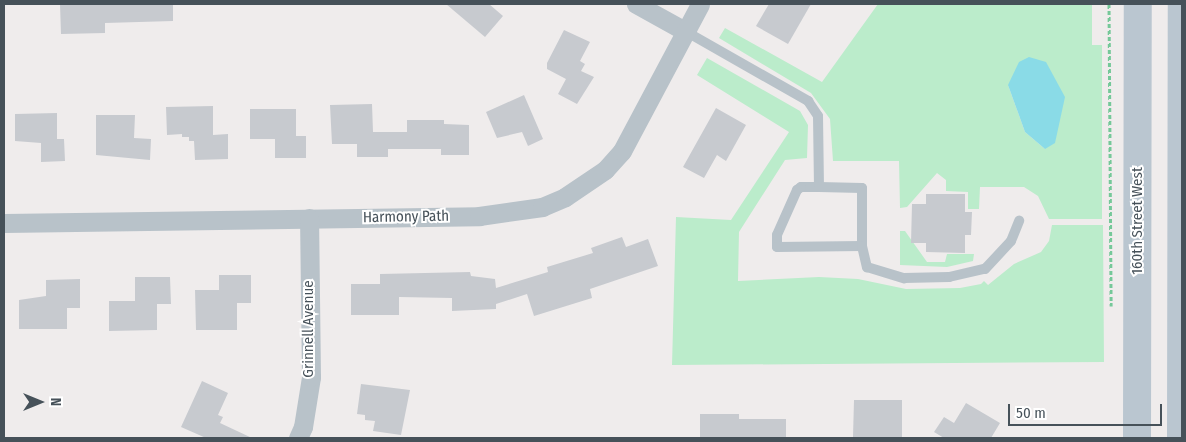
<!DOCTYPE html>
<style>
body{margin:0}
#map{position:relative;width:1186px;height:442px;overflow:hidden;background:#efecec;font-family:"Fira Sans Condensed",sans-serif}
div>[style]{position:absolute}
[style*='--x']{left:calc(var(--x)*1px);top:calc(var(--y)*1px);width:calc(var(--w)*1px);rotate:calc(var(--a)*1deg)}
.green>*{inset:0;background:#bbeccb}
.water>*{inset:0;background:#8adbe7}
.building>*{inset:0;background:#c7cacf}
.path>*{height:3px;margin-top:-1.5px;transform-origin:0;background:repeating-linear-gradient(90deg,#75c899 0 4px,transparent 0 6.5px)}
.lane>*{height:10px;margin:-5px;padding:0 5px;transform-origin:5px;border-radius:5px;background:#b8c2c9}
.street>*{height:19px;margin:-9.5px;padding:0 9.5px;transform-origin:9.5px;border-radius:9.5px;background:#b8c2c9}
.secondary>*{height:28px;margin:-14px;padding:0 14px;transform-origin:14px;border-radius:14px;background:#bac6d0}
span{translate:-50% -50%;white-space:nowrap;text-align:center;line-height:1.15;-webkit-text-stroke:4px #fff;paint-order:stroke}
.street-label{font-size:15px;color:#465159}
.frame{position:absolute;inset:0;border:5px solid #465159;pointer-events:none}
.north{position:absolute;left:15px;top:377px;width:50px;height:50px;-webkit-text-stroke:4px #fff;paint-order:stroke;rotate:90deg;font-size:14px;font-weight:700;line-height:20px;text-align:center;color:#465159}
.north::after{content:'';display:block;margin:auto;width:18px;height:22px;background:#465159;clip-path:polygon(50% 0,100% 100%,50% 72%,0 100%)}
.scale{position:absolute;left:1008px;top:404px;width:154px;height:22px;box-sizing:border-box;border:2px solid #465159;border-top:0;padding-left:6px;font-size:15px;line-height:18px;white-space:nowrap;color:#465159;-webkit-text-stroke:4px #fff;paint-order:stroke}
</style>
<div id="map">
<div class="green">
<i style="clip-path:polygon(evenodd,878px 4px,1092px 4px,1092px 45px,1102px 45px,1102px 219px,1049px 219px,1038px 196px,1024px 187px,980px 187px,979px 209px,968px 209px,968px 192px,946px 191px,946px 180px,937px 173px,907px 207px,900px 208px,899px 161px,833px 161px,830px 119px,811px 93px,719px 38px,725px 28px,822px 82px,878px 4px,1008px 85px,1045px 149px,1025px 132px,1008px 85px)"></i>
<i style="clip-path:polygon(707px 58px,800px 111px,808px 125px,807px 158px,785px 160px,739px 232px,738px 281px,819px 277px,858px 279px,906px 289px,960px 288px,981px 284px,984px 281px,988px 285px,1014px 264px,1041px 252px,1049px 241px,1052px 225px,1103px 225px,1104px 362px,672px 365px,676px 217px,731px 220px,789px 132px,697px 75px)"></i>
<i style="clip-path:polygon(900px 231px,905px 231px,927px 262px,945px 262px,947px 254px,974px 254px,973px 261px,947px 267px,900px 265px)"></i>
</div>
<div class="water">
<i style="clip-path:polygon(1029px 57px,1046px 62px,1065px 97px,1055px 143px,1045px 149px,1025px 132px,1008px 85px,1019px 62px)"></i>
</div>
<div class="building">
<i style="clip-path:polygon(60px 4px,173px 4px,173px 21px,105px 23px,105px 33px,61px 34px)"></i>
<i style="clip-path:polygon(446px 4px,489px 4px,503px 16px,485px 37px)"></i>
<i style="clip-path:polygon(769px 4px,811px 4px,788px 44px,756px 26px)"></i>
<i style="clip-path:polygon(564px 30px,590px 42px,580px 61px,585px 64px,581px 71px,594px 77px,577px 104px,558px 94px,566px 79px,547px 69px,547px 63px)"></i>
<i style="clip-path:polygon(524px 95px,543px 139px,528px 146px,522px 132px,497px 138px,486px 112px)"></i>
<i style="clip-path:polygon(372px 104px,373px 132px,407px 132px,407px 120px,444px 120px,444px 124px,469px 125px,469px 155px,441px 155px,441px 149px,388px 149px,388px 157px,357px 157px,357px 144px,332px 144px,330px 105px)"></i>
<i style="clip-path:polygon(213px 106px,213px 135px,228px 134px,228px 159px,195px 160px,194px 141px,189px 141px,189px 137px,182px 137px,182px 134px,167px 135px,166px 107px)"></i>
<i style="clip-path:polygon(716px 108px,746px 125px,726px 161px,717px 155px,704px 178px,683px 167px)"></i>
<i style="clip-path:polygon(250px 109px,296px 109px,296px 136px,306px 136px,306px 158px,275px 158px,275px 139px,250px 139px)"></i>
<i style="clip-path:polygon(57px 113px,57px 139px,64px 139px,65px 161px,41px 162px,41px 143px,15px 141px,15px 114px)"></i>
<i style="clip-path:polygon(96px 115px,135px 115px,134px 138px,151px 139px,150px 160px,96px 155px)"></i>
<i style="clip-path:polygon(926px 194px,965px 194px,965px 212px,972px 212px,971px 235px,965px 235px,965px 253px,926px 252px,926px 243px,911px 243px,912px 204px,926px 204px)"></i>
<i style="clip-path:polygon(622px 237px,626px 247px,648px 239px,658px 266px,590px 289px,592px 298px,534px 316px,527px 294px,496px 304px,496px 309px,452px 311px,452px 298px,399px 297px,399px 315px,351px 315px,351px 284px,380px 284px,380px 274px,470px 272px,471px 276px,495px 279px,496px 288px,548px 272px,547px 267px,593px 253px,591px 248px)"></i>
<i style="clip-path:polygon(219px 275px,251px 275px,251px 303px,237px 303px,237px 330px,196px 330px,195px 290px,219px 290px)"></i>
<i style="clip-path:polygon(135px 277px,170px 277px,171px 304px,157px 304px,157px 330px,109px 331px,109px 301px,135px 301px)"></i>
<i style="clip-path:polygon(80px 279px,80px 308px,67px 308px,67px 329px,19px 329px,19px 300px,46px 296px,46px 280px)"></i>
<i style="clip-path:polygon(202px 381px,228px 393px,218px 415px,223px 417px,220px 423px,252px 438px,206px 438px,181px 427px)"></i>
<i style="clip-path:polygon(361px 384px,410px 390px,401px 435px,373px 431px,375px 421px,365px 420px,365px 415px,357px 414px)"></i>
<i style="clip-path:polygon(854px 400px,902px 400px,902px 438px,853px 437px)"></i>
<i style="clip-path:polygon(966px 403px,1000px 423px,991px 438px,944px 438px,934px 432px,944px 417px,954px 423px)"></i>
<i style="clip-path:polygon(700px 414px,739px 414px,739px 419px,786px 419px,786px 438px,700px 438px)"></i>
</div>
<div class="path">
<i style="--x:1109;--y:4;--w:302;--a:89.6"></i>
</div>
<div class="lane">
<i style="--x:685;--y:31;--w:142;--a:29.6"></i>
<i style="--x:808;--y:101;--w:18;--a:56"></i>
<i style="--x:818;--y:116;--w:71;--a:89.2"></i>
<i style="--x:819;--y:187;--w:18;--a:180"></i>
<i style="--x:801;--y:187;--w:5;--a:143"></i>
<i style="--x:797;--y:190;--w:49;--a:114"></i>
<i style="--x:777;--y:235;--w:12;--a:90"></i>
<i style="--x:777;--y:247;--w:85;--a:-0.7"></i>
<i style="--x:819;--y:187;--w:43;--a:1.3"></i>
<i style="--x:862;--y:188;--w:58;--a:90"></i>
<i style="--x:862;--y:246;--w:22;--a:77"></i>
<i style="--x:867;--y:267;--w:39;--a:17"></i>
<i style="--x:904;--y:278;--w:45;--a:-1.3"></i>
<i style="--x:949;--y:277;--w:37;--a:-13"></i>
<i style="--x:985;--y:269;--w:38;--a:-47"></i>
<i style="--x:1011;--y:241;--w:22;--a:-68"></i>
</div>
<div class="street">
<i style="--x:636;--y:4;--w:56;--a:28.9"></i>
<i style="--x:4;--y:223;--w:475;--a:-0.8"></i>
<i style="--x:479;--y:216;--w:64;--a:-8.1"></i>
<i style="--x:542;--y:207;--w:25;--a:-23"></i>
<i style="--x:565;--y:197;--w:48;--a:-34"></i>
<i style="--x:605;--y:170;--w:25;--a:-48"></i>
<i style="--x:622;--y:151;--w:166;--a:-62"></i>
<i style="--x:298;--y:438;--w:12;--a:-66"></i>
<i style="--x:303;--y:427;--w:51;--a:-80.9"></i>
<i style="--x:311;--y:377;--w:159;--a:-90.7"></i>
</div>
<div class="secondary">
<i style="--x:1137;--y:438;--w:434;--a:-89.9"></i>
<i style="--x:1181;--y:438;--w:434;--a:-89.9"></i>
</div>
<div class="street-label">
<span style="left:406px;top:217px;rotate:-1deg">Harmony Path</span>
<span style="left:1138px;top:221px;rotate:-90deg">160th Street West</span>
<span style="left:309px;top:329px;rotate:-90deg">Grinnell Avenue</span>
</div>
<div class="frame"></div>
<div class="north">N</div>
<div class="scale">50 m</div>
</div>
